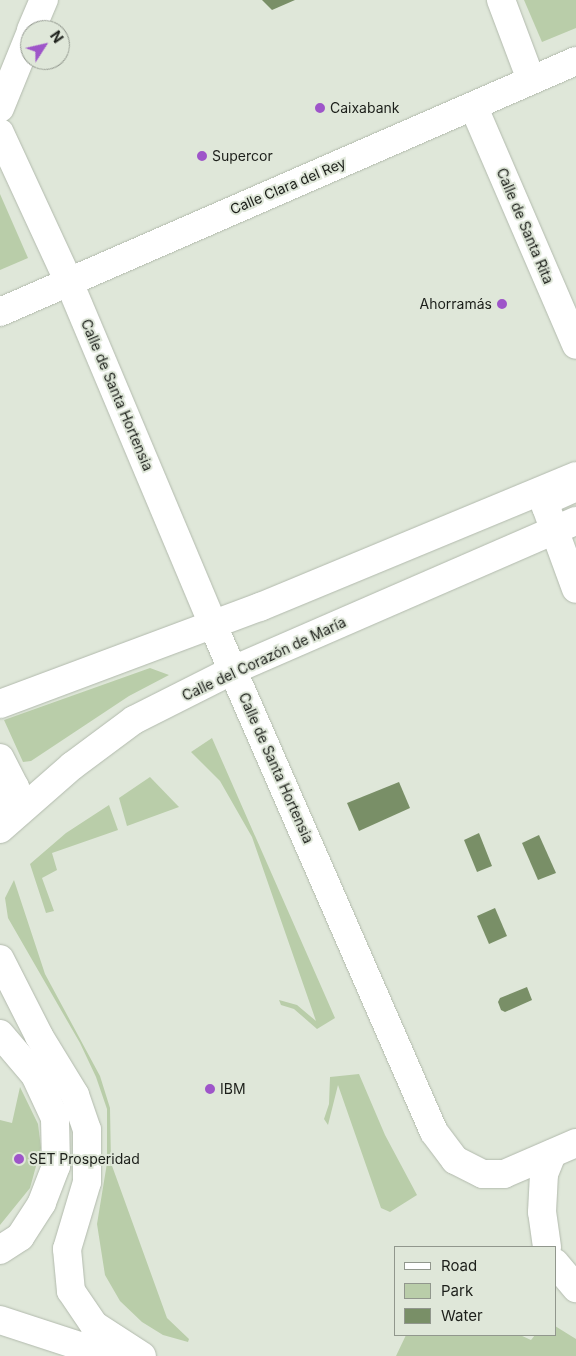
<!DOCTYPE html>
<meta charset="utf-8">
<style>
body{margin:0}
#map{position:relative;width:576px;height:1356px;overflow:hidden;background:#dfe7d9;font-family:Inter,sans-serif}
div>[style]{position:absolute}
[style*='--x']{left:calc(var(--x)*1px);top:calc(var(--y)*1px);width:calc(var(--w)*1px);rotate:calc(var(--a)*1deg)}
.green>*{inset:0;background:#b9cda9}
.water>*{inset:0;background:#798f67}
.roads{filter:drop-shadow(0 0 1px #b2baad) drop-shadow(0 0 1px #b2baad)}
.minor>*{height:28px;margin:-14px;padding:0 14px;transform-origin:14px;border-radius:14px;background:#fff}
.dots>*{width:14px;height:14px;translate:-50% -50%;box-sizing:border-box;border:2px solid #dfe7d9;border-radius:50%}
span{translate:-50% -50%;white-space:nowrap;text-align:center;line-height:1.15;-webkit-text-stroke:4px #dfe7d9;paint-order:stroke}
.poi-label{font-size:14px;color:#1c1f1a}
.left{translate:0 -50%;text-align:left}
.right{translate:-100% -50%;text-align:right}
.street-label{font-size:14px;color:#1c1f1a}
.legend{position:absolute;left:394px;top:1246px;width:162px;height:90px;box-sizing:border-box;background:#dfe7d9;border:1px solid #91978d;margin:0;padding:6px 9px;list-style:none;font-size:15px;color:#1c1f1a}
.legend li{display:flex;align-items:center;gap:10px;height:25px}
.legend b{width:25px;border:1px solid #91978d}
.north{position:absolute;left:20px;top:20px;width:50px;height:50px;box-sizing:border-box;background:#dfe7d9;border:1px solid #91978d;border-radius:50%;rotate:55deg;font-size:14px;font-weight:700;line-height:20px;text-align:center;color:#1c1f1a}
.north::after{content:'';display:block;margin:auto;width:18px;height:22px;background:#9e55c9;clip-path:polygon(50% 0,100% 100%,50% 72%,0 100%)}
</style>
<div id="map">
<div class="green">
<i style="clip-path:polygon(524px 0,576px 0,576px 28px,542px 42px)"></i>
<i style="clip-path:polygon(0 194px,28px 258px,0 270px)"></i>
<i style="clip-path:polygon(150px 668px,169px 675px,129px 696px,31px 761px,23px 762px,4px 720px)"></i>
<i style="clip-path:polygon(212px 738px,335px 1018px,317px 1029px,294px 1009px,281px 1005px,279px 1000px,297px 1005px,316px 1021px,252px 837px,220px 781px,191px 752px)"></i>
<i style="clip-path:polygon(150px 777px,179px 807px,127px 826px,119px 798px)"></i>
<i style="clip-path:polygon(109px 805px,118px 830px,52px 853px,57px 870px,42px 878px,54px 911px,46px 913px,30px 864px,66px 833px)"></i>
<i style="clip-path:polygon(14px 880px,45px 974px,100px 1076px,110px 1108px,111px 1163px,167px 1318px,189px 1339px,188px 1342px,163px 1335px,142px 1322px,120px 1301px,105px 1275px,97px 1224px,107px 1163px,107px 1109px,96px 1077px,80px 1043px,8px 918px,5px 898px)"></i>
<i style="clip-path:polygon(359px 1074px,385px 1135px,417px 1195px,390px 1212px,381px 1208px,338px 1085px,328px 1125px,324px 1119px,329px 1104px,330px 1077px)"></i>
<i style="clip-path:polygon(20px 1087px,38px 1124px,41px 1148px,30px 1188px,0 1225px,0 1120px,12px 1123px)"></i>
<i style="clip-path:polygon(555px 1326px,576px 1339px,576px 1356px,396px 1356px,406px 1335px,520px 1335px,531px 1340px,535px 1335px,555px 1335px)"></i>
</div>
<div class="water">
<i style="clip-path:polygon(262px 0,295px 0,272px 10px)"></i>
<i style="clip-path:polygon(399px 782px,410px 808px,359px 831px,347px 803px)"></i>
<i style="clip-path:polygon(479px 833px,492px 866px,477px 872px,464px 840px)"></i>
<i style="clip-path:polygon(539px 835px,556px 873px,538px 880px,522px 843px)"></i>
<i style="clip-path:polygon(495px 908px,507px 936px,489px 944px,477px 916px)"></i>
<i style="clip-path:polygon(527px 987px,532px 1000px,505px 1012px,501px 1010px,498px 1002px,500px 998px)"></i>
</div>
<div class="roads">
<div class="minor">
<i style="--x:501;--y:0;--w:85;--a:69.4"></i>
<i style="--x:31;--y:30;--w:33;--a:-67"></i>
<i style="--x:476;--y:105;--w:12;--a:81"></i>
<i style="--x:478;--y:117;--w:248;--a:66.7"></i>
<i style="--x:0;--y:108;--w:80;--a:-67.9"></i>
<i style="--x:0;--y:133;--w:164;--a:65.2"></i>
<i style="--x:69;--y:282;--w:370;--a:67.2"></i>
<i style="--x:212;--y:623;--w:555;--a:66.44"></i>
<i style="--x:434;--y:1132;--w:35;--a:53"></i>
<i style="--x:455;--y:1160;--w:31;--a:27"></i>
<i style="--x:483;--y:1174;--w:21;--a:0"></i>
<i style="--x:504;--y:1174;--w:78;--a:-23.3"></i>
<i style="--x:0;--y:312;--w:628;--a:-23.55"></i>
<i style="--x:572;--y:489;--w:24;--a:156"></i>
<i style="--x:550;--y:499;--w:9;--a:117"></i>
<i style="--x:546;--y:507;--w:87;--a:69.9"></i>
<i style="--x:0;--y:704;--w:278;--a:-20.5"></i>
<i style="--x:260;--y:607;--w:342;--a:-22.5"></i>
<i style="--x:0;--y:758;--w:33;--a:63"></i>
<i style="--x:15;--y:787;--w:42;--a:109.3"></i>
<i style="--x:0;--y:829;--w:96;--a:-41.2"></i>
<i style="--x:72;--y:766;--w:77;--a:-36.6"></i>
<i style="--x:134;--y:720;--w:111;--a:-26.8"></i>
<i style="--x:233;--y:670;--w:374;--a:-23.5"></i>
<i style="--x:0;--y:959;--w:86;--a:63.1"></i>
<i style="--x:39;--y:1036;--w:69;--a:58.6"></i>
<i style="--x:75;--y:1095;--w:37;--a:71"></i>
<i style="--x:87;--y:1130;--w:52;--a:90"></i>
<i style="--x:87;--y:1182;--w:70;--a:106.6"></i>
<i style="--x:67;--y:1249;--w:42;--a:84.6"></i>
<i style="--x:71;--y:1291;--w:41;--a:55.9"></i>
<i style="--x:94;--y:1325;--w:57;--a:32.9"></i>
<i style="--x:0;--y:1034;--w:54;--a:49.5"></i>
<i style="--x:35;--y:1075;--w:47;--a:65.1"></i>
<i style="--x:55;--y:1118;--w:48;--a:88.8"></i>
<i style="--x:56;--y:1166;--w:40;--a:111"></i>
<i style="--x:42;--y:1203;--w:40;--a:122.9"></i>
<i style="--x:20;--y:1237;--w:24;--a:147"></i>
<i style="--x:547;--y:1247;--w:35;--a:-98"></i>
<i style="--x:542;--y:1212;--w:38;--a:-87"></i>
<i style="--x:544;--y:1174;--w:22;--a:-68"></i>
<i style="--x:555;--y:1263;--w:33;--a:50"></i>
<i style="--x:0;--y:1320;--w:116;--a:18.1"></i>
</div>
</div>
<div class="dots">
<i style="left:320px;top:108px;background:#9e55c9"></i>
<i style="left:202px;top:156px;background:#9e55c9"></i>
<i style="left:502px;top:304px;background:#9e55c9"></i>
<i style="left:210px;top:1089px;background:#9e55c9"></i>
<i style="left:19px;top:1159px;background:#9e55c9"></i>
</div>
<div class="poi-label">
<span class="left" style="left:330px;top:108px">Caixabank</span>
<span class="left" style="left:212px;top:156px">Supercor</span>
<span class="right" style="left:492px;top:304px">Ahorramás</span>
<span class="left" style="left:220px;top:1089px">IBM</span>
<span class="left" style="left:29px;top:1159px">SET Prosperidad</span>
</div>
<div class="street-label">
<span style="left:288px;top:186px;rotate:-23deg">Calle Clara del Rey</span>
<span style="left:525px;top:226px;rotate:67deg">Calle de Santa Rita</span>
<span style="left:117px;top:395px;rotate:67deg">Calle de Santa Hortensia</span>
<span style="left:264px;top:659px;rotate:-25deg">Calle del Corazón de María</span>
<span style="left:276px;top:768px;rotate:66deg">Calle de Santa Hortensia</span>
</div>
<ul class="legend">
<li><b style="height:6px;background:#fff"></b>Road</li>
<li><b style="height:14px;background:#b9cda9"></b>Park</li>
<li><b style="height:14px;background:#798f67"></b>Water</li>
</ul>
<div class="north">N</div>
</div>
